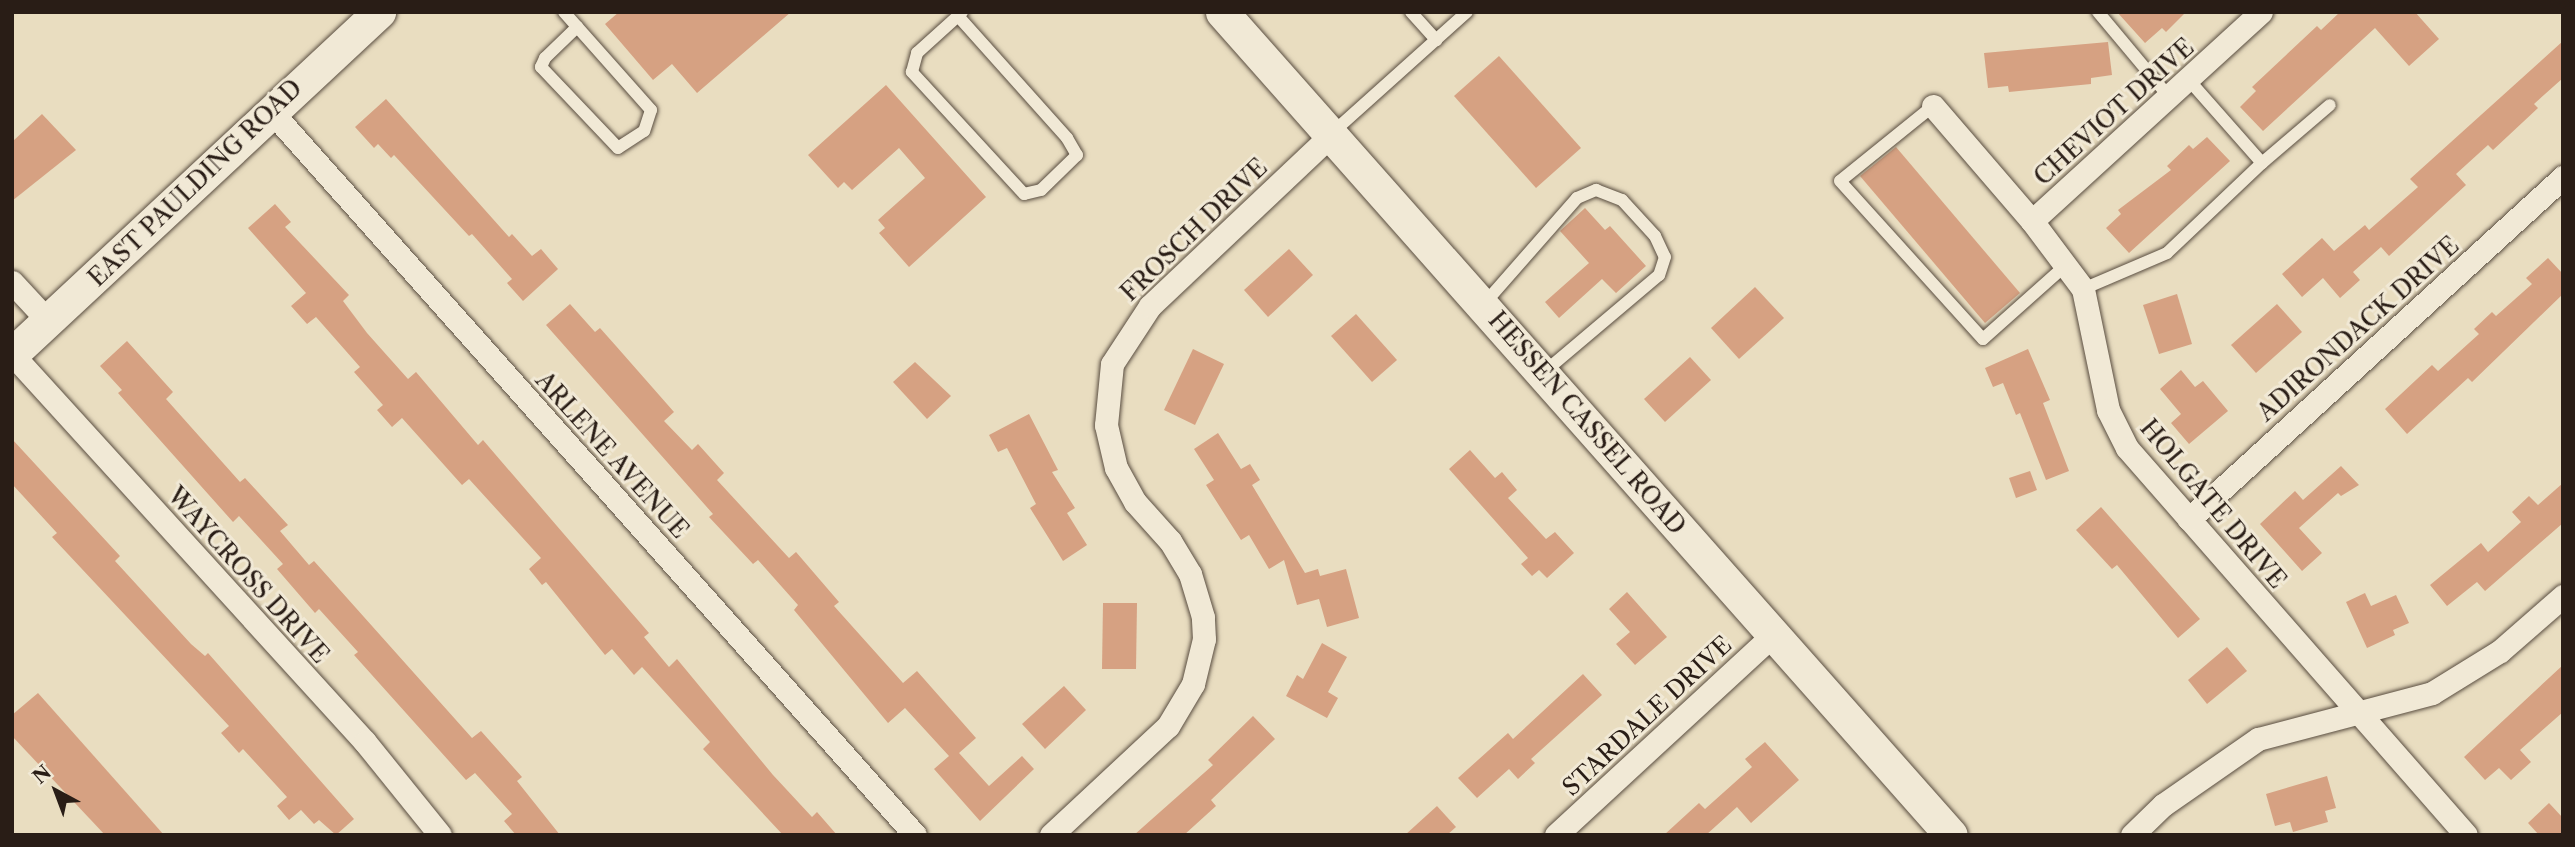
<!DOCTYPE html>
<style>
body{margin:0}
#map{position:relative;width:2575px;height:847px;overflow:hidden;background:#e9ddc0;font-family:"Libre Caslon Text",serif}
div>[style]{position:absolute}
[style*='--x']{left:calc(var(--x)*1px);top:calc(var(--y)*1px);width:calc(var(--w)*1px);rotate:calc(var(--a)*1deg)}
.building>*{inset:0;background:#d6a182}
.roads{filter:drop-shadow(0 0 2px #594d40) drop-shadow(0 0 2px #594d40)}
.lane>*{height:12px;margin:-6px;padding:0 6px;transform-origin:6px;border-radius:6px;background:#f1e9d6}
.street>*{height:23px;margin:-11.5px;padding:0 11.5px;transform-origin:11.5px;border-radius:11.5px;background:#f1e9d6}
.secondary>*{height:33px;margin:-16.5px;padding:0 16.5px;transform-origin:16.5px;border-radius:16.5px;background:#f1e9d6}
span{translate:-50% -50%;white-space:nowrap;text-align:center;line-height:1.15;-webkit-text-stroke:6px #f1e9d6;paint-order:stroke}
.street-label{font-size:24px;color:#291d16}
.frame{position:absolute;inset:0;border:14px solid #291d16;pointer-events:none}
.north{position:absolute;left:21px;top:756px;width:70px;height:70px;-webkit-text-stroke:5px #f1e9d6;paint-order:stroke;rotate:319deg;font-size:19px;font-weight:700;line-height:28px;text-align:center;color:#291d16}
.north::after{content:'';display:block;margin:auto;width:24px;height:32px;background:#291d16;clip-path:polygon(50% 0,100% 100%,50% 72%,0 100%)}
</style>
<div id="map">
<div class="building">
<i style="clip-path:polygon(619px 12px,791px 12px,697px 93px,672px 64px,653px 80px,605px 24px)"></i>
<i style="clip-path:polygon(2117px 12px,2186px 12px,2166px 32px,2162px 28px,2145px 43px)"></i>
<i style="clip-path:polygon(2340px 12px,2415px 12px,2439px 39px,2409px 66px,2375px 28px,2263px 131px,2240px 107px,2256px 91px,2252px 87px,2317px 26px,2321px 30px)"></i>
<i style="clip-path:polygon(2563px 41px,2563px 78px,2534px 104px,2538px 108px,2493px 150px,2488px 145px,2456px 174px,2466px 185px,2389px 256px,2381px 247px,2353px 272px,2360px 280px,2340px 298px,2323px 278px,2302px 297px,2282px 274px,2322px 238px,2334px 251px,2365px 225px,2369px 230px,2418px 187px,2410px 179px)"></i>
<i style="clip-path:polygon(2108px 42px,2112px 75px,2091px 78px,2091px 84px,2009px 92px,2008px 86px,1988px 88px,1984px 53px)"></i>
<i style="clip-path:polygon(1499px 56px,1581px 148px,1536px 188px,1454px 96px)"></i>
<i style="clip-path:polygon(886px 85px,986px 197px,909px 267px,879px 233px,885px 228px,878px 220px,925px 178px,899px 148px,852px 190px,844px 182px,838px 188px,808px 155px)"></i>
<i style="clip-path:polygon(386px 99px,509px 237px,512px 234px,532px 256px,541px 249px,558px 269px,523px 301px,507px 283px,512px 279px,472px 234px,469px 236px,394px 155px,391px 158px,378px 144px,374px 148px,355px 127px)"></i>
<i style="clip-path:polygon(42px 114px,76px 150px,12px 201px,12px 142px)"></i>
<i style="clip-path:polygon(2207px 137px,2230px 161px,2129px 253px,2106px 228px,2121px 214px,2118px 210px,2171px 170px,2167px 166px,2189px 145px,2193px 149px)"></i>
<i style="clip-path:polygon(1896px 147px,2020px 293px,1985px 323px,1860px 176px)"></i>
<i style="clip-path:polygon(275px 204px,291px 222px,285px 227px,349px 295px,343px 301px,367px 333px,408px 379px,416px 372px,478px 445px,483px 440px,649px 633px,644px 637px,669px 667px,677px 659px,773px 775px,812px 817px,817px 812px,837px 835px,783px 835px,703px 749px,710px 742px,642px 667px,634px 675px,612px 649px,605px 655px,546px 582px,542px 585px,529px 569px,541px 558px,469px 479px,462px 485px,402px 418px,392px 427px,377px 410px,383px 405px,354px 372px,360px 367px,316px 317px,307px 324px,291px 306px,306px 293px,248px 228px)"></i>
<i style="clip-path:polygon(1585px 208px,1605px 230px,1610px 226px,1646px 266px,1616px 293px,1602px 279px,1559px 318px,1545px 302px,1589px 263px,1560px 231px)"></i>
<i style="clip-path:polygon(1289px 249px,1313px 275px,1268px 317px,1244px 290px)"></i>
<i style="clip-path:polygon(2548px 258px,2563px 274px,2563px 294px,2472px 382px,2468px 378px,2407px 434px,2385px 409px,2432px 365px,2438px 371px,2479px 334px,2474px 329px,2492px 312px,2496px 316px,2532px 284px,2526px 278px)"></i>
<i style="clip-path:polygon(1755px 287px,1784px 318px,1739px 359px,1711px 328px)"></i>
<i style="clip-path:polygon(2177px 294px,2192px 344px,2159px 354px,2143px 305px)"></i>
<i style="clip-path:polygon(570px 304px,595px 332px,600px 328px,616px 346px,674px 412px,664px 421px,692px 450px,698px 444px,724px 473px,717px 480px,789px 558px,796px 552px,839px 602px,834px 606px,903px 683px,917px 671px,976px 738px,959px 753px,989px 786px,1022px 756px,1034px 769px,980px 821px,934px 769px,949px 756px,905px 708px,888px 723px,794px 610px,798px 605px,758px 560px,753px 564px,709px 517px,713px 514px,546px 325px)"></i>
<i style="clip-path:polygon(2277px 304px,2302px 332px,2256px 373px,2231px 345px)"></i>
<i style="clip-path:polygon(1356px 314px,1397px 360px,1372px 382px,1331px 336px)"></i>
<i style="clip-path:polygon(127px 341px,173px 392px,166px 399px,240px 482px,245px 478px,288px 525px,280px 531px,309px 565px,314px 561px,472px 738px,481px 731px,522px 777px,517px 781px,560px 835px,516px 835px,504px 821px,512px 814px,475px 773px,466px 780px,354px 655px,358px 652px,319px 609px,315px 613px,277px 569px,283px 564px,239px 516px,233px 522px,118px 393px,122px 390px,100px 366px)"></i>
<i style="clip-path:polygon(1193px 349px,1224px 364px,1195px 425px,1164px 410px)"></i>
<i style="clip-path:polygon(2028px 349px,2050px 400px,2043px 403px,2069px 471px,2046px 480px,2020px 413px,2016px 415px,2003px 383px,1993px 387px,1985px 368px)"></i>
<i style="clip-path:polygon(1690px 357px,1711px 380px,1665px 422px,1644px 399px)"></i>
<i style="clip-path:polygon(915px 362px,951px 396px,927px 419px,893px 382px)"></i>
<i style="clip-path:polygon(2181px 370px,2195px 387px,2203px 381px,2228px 411px,2189px 444px,2171px 423px,2181px 414px,2160px 389px)"></i>
<i style="clip-path:polygon(1029px 414px,1058px 470px,1052px 472px,1075px 508px,1067px 513px,1087px 545px,1063px 561px,1030px 508px,1036px 504px,1007px 448px,998px 452px,989px 435px)"></i>
<i style="clip-path:polygon(1218px 433px,1241px 469px,1250px 464px,1260px 480px,1252px 485px,1305px 573px,1318px 569px,1320px 576px,1346px 569px,1359px 618px,1327px 627px,1319px 599px,1297px 605px,1284px 560px,1269px 569px,1249px 535px,1241px 540px,1206px 485px,1214px 480px,1194px 449px)"></i>
<i style="clip-path:polygon(12px 439px,120px 556px,115px 561px,191px 644px,205px 656px,208px 653px,354px 819px,336px 835px,319px 820px,314px 824px,301px 810px,289px 820px,277px 806px,287px 797px,243px 749px,239px 753px,221px 733px,229px 726px,52px 537px,57px 533px,12px 484px)"></i>
<i style="clip-path:polygon(1470px 450px,1495px 478px,1502px 472px,1517px 490px,1508px 498px,1546px 539px,1555px 532px,1574px 553px,1547px 578px,1539px 570px,1532px 576px,1521px 564px,1528px 558px,1449px 469px)"></i>
<i style="clip-path:polygon(2341px 466px,2359px 485px,2341px 496px,2338px 493px,2299px 528px,2322px 553px,2302px 571px,2260px 524px,2295px 491px,2303px 500px)"></i>
<i style="clip-path:polygon(2030px 471px,2037px 490px,2016px 498px,2009px 478px)"></i>
<i style="clip-path:polygon(2563px 483px,2563px 523px,2485px 591px,2477px 582px,2447px 606px,2430px 585px,2481px 543px,2488px 552px,2521px 522px,2512px 512px,2529px 496px,2538px 505px)"></i>
<i style="clip-path:polygon(2101px 507px,2200px 619px,2178px 638px,2117px 565px,2112px 569px,2076px 530px)"></i>
<i style="clip-path:polygon(1627px 592px,1667px 637px,1635px 665px,1616px 644px,1630px 632px,1609px 609px)"></i>
<i style="clip-path:polygon(2365px 593px,2371px 606px,2396px 595px,2409px 623px,2393px 630px,2395px 635px,2367px 648px,2346px 602px)"></i>
<i style="clip-path:polygon(1103px 603px,1137px 603px,1136px 669px,1102px 669px)"></i>
<i style="clip-path:polygon(1322px 643px,1347px 657px,1328px 692px,1338px 698px,1327px 718px,1286px 696px,1297px 675px,1303px 679px)"></i>
<i style="clip-path:polygon(2227px 647px,2247px 671px,2207px 704px,2188px 680px)"></i>
<i style="clip-path:polygon(2563px 665px,2563px 712px,2520px 750px,2531px 762px,2511px 780px,2499px 768px,2485px 780px,2464px 757px)"></i>
<i style="clip-path:polygon(1583px 674px,1602px 695px,1531px 759px,1535px 763px,1518px 779px,1509px 769px,1477px 798px,1458px 778px,1508px 733px,1513px 739px)"></i>
<i style="clip-path:polygon(1064px 686px,1086px 710px,1045px 749px,1022px 724px)"></i>
<i style="clip-path:polygon(38px 693px,164px 835px,105px 835px,12px 736px,12px 715px)"></i>
<i style="clip-path:polygon(1253px 716px,1275px 739px,1211px 800px,1216px 806px,1184px 835px,1134px 835px,1213px 765px,1208px 760px)"></i>
<i style="clip-path:polygon(1765px 742px,1799px 780px,1751px 823px,1737px 807px,1706px 835px,1664px 835px,1699px 803px,1705px 809px,1752px 767px,1745px 759px)"></i>
<i style="clip-path:polygon(2327px 776px,2336px 808px,2325px 811px,2328px 822px,2293px 832px,2290px 822px,2275px 826px,2266px 794px)"></i>
<i style="clip-path:polygon(2549px 803px,2563px 818px,2563px 835px,2539px 835px,2528px 823px)"></i>
<i style="clip-path:polygon(1437px 806px,1456px 827px,1447px 835px,1405px 835px)"></i>
</div>
<div class="roads">
<div class="lane">
<i style="--x:564;--y:12;--w:131;--a:48.4"></i>
<i style="--x:651;--y:110;--w:22;--a:108"></i>
<i style="--x:644;--y:131;--w:31;--a:147"></i>
<i style="--x:618;--y:148;--w:112;--a:-133.5"></i>
<i style="--x:541;--y:67;--w:10;--a:-66"></i>
<i style="--x:545;--y:58;--w:45;--a:-44.1"></i>
<i style="--x:1411;--y:12;--w:38;--a:48"></i>
<i style="--x:2098;--y:12;--w:111;--a:50.1"></i>
<i style="--x:958;--y:16;--w:164;--a:48.2"></i>
<i style="--x:1067;--y:138;--w:20;--a:60"></i>
<i style="--x:1077;--y:155;--w:50;--a:135.8"></i>
<i style="--x:1041;--y:190;--w:17;--a:167"></i>
<i style="--x:1024;--y:194;--w:166;--a:-132.6"></i>
<i style="--x:912;--y:72;--w:20;--a:-75"></i>
<i style="--x:917;--y:53;--w:55;--a:-42.1"></i>
<i style="--x:958;--y:16;--w:6;--a:-45"></i>
<i style="--x:1933;--y:106;--w:119;--a:141.1"></i>
<i style="--x:1840;--y:181;--w:213;--a:47.9"></i>
<i style="--x:1983;--y:339;--w:110;--a:-41.7"></i>
<i style="--x:1332;--y:133;--w:181;--a:-41.9"></i>
<i style="--x:2262;--y:163;--w:89;--a:-40.5"></i>
<i style="--x:2083;--y:289;--w:91;--a:-23.2"></i>
<i style="--x:2167;--y:253;--w:131;--a:-43.5"></i>
<i style="--x:2262;--y:163;--w:112;--a:-131.4"></i>
<i style="--x:1484;--y:304;--w:141;--a:-48.7"></i>
<i style="--x:1577;--y:198;--w:21;--a:-23"></i>
<i style="--x:1596;--y:190;--w:28;--a:21"></i>
<i style="--x:1622;--y:200;--w:49;--a:47.5"></i>
<i style="--x:1655;--y:236;--w:23;--a:65"></i>
<i style="--x:1665;--y:257;--w:19;--a:108"></i>
<i style="--x:1659;--y:275;--w:153;--a:139.8"></i>
</div>
<div class="street">
<i style="--x:1933;--y:106;--w:152;--a:49.3"></i>
<i style="--x:2032;--y:221;--w:85;--a:53.1"></i>
<i style="--x:2083;--y:289;--w:124;--a:78.3"></i>
<i style="--x:2108;--y:410;--w:42;--a:63.4"></i>
<i style="--x:2127;--y:448;--w:514;--a:48.78"></i>
<i style="--x:270;--y:110;--w:970;--a:48.34"></i>
<i style="--x:2032;--y:221;--w:310;--a:-42.4"></i>
<i style="--x:12;--y:282;--w:54;--a:47.2"></i>
<i style="--x:12;--y:354;--w:525;--a:47.7"></i>
<i style="--x:365;--y:742;--w:119;--a:51.1"></i>
<i style="--x:2189;--y:519;--w:507;--a:-42.44"></i>
<i style="--x:1051;--y:835;--w:160;--a:-43"></i>
<i style="--x:1168;--y:726;--w:49;--a:-59.2"></i>
<i style="--x:1193;--y:684;--w:46;--a:-76.3"></i>
<i style="--x:1204;--y:639;--w:22;--a:-93"></i>
<i style="--x:1203;--y:617;--w:45;--a:-106.8"></i>
<i style="--x:1190;--y:574;--w:39;--a:-121"></i>
<i style="--x:1170;--y:541;--w:52;--a:-131.9"></i>
<i style="--x:1135;--y:502;--w:39;--a:-119"></i>
<i style="--x:1116;--y:468;--w:44;--a:-103.1"></i>
<i style="--x:1106;--y:425;--w:61;--a:-84.4"></i>
<i style="--x:1112;--y:364;--w:69;--a:-56.8"></i>
<i style="--x:1150;--y:306;--w:250;--a:-43.4"></i>
<i style="--x:1556;--y:835;--w:295;--a:-42.7"></i>
<i style="--x:2132;--y:835;--w:43;--a:-44.1"></i>
<i style="--x:2163;--y:805;--w:116;--a:-34.8"></i>
<i style="--x:2258;--y:739;--w:180;--a:-14.8"></i>
<i style="--x:2432;--y:693;--w:80;--a:-31.7"></i>
<i style="--x:2500;--y:651;--w:84;--a:-41.1"></i>
</div>
<div class="secondary">
<i style="--x:1222;--y:12;--w:1099;--a:48.47"></i>
<i style="--x:12;--y:354;--w:502;--a:-42.98"></i>
</div>
</div>
<div class="street-label">
<span style="left:2114px;top:112px;rotate:-42deg">CHEVIOT DRIVE</span>
<span style="left:195px;top:183px;rotate:-44deg">EAST PAULDING ROAD</span>
<span style="left:1194px;top:230px;rotate:-44deg">FROSCH DRIVE</span>
<span style="left:2358px;top:329px;rotate:-42deg">ADIRONDACK DRIVE</span>
<span style="left:1587px;top:423px;rotate:49deg">HESSEN CASSEL ROAD</span>
<span style="left:612px;top:455px;rotate:48deg">ARLENE AVENUE</span>
<span style="left:2213px;top:504px;rotate:50deg">HOLGATE DRIVE</span>
<span style="left:248px;top:575px;rotate:48deg">WAYCROSS DRIVE</span>
<span style="left:1647px;top:716px;rotate:-43deg">STARDALE DRIVE</span>
</div>
<div class="frame"></div>
<div class="north">N</div>
</div>
